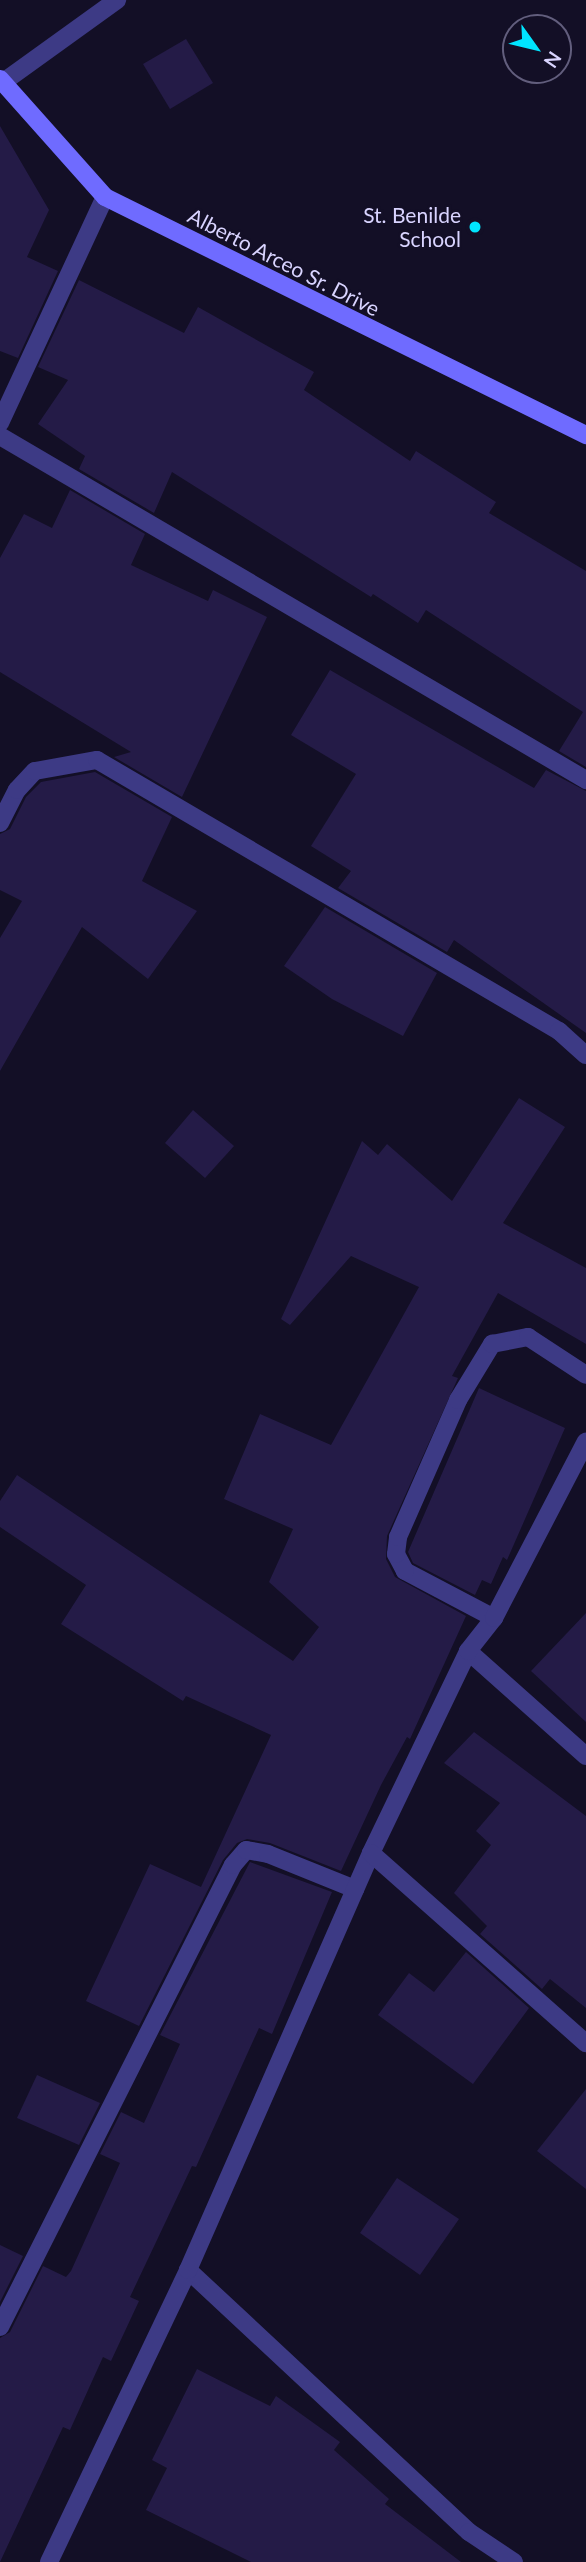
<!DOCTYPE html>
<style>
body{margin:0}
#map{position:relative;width:586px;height:2562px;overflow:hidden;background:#130f26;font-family:Lato,sans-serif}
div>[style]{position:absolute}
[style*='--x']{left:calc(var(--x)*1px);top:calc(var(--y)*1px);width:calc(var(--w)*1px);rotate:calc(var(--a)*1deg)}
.building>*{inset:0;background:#241b47}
.lane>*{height:18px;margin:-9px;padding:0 9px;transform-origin:9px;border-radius:9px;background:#3d3a85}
.street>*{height:18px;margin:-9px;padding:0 9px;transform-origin:9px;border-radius:9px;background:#3d3a85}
.secondary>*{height:18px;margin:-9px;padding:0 9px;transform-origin:9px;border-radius:9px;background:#6f6bff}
.dots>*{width:19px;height:19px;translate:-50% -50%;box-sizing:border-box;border:4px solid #130f26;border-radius:50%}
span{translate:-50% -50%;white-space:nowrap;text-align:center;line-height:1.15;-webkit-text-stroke:5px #130f26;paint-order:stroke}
.poi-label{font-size:21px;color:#d9d4ff}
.right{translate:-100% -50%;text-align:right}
.street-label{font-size:21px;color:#d9d4ff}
.north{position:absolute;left:502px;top:14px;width:70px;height:70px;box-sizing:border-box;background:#130f26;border:2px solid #625e7d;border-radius:50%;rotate:124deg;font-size:19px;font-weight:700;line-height:28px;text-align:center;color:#d9d4ff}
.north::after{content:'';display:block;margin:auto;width:24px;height:32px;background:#00e5ff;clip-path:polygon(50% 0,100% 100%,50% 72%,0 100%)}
</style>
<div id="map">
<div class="building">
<i style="clip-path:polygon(186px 39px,213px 83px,170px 109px,143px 64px)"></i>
<i style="clip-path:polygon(0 126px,49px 210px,27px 257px,58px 271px,18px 358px,0 351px)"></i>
<i style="clip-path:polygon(79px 280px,184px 333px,198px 307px,314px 372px,304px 390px,410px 461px,416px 451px,496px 502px,489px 513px,586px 571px,586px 767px,559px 751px,583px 712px,426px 610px,418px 623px,373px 594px,371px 597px,172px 472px,154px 513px,79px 469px,85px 456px,38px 424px,68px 380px,38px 367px)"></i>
<i style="clip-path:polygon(70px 490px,145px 534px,131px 565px,208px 601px,213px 590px,267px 617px,182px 797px,114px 757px,131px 752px,0 672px,0 558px,24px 514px,52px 528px)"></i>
<i style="clip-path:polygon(330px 670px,534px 788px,546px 770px,586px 791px,586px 1033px,454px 940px,447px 952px,338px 888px,351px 871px,311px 846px,356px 774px,291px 735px)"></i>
<i style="clip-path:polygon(95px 772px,172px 817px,142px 881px,197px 911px,148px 979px,82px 927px,0 1071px,0 938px,22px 901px,0 890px,0 834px,10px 829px,26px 797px,41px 782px)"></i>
<i style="clip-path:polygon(325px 907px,437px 973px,403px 1036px,332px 999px,284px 966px)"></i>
<i style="clip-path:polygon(519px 1098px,565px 1127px,503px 1223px,586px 1268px,586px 1344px,498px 1293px,452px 1376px,458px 1378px,387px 1536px,386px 1559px,395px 1577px,466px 1616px,410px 1739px,407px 1737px,381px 1785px,341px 1871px,270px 1843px,247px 1839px,237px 1843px,223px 1860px,139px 2026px,86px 2001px,150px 1864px,201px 1887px,271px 1735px,186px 1696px,183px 1701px,61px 1624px,86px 1585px,0 1527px,0 1501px,17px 1475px,293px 1661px,319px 1627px,269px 1582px,293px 1529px,224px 1499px,260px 1414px,331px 1445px,419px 1287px,351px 1256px,290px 1325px,281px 1319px,362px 1141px,378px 1155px,387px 1144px,452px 1201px)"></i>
<i style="clip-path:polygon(193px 1110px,234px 1146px,205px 1178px,165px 1143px)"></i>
<i style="clip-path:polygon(479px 1388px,565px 1428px,507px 1560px,503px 1557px,491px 1584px,482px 1580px,475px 1595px,413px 1563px,408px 1552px)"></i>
<i style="clip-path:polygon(586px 1613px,586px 1722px,531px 1671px)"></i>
<i style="clip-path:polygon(474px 1732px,586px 1816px,586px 2008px,550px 1979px,542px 1989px,480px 1934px,487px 1926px,454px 1893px,491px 1845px,476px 1831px,500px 1803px,444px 1763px)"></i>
<i style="clip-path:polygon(250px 1862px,332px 1892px,272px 2034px,259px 2028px,196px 2167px,192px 2166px,130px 2297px,139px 2301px,111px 2361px,103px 2357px,70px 2430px,63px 2427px,0 2562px,0 2338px,10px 2332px,43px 2266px,66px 2277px,71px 2271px,120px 2163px,100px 2154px,121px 2112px,144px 2123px,180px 2044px,160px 2035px)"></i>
<i style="clip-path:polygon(466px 1952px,529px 2008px,473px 2084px,378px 2015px,409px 1973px,434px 1992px)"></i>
<i style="clip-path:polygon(37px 2075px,100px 2103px,79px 2145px,17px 2118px)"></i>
<i style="clip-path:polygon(586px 2089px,586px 2189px,537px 2151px)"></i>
<i style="clip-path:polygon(397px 2178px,459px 2219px,420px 2275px,360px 2233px)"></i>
<i style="clip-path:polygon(0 2245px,23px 2256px,0 2302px)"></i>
<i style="clip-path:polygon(197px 2369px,270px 2406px,276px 2396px,340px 2442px,334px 2450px,389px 2499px,385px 2504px,461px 2562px,251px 2562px,146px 2510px,167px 2468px,152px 2460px)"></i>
</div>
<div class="lane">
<i style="--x:2;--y:83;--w:142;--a:-35.8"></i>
</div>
<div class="street">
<i style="--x:0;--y:423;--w:249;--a:-65.1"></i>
<i style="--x:0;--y:436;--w:680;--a:30.41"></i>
<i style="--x:0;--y:823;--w:37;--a:-63"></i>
<i style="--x:17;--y:790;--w:26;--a:-47"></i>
<i style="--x:35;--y:771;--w:63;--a:-10.1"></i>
<i style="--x:97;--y:760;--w:536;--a:30.4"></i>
<i style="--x:559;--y:1031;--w:36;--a:42"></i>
<i style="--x:494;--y:1618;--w:101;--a:-152.2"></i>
<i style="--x:405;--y:1571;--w:19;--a:-118"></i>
<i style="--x:396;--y:1554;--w:17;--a:-83"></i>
<i style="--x:398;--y:1537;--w:150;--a:-66.3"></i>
<i style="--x:458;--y:1400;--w:66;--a:-58.7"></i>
<i style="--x:492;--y:1344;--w:37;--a:-11"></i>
<i style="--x:528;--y:1337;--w:69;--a:33.2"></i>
<i style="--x:468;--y:1651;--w:158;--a:41.7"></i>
<i style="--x:371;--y:1853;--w:224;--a:-64.3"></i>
<i style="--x:468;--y:1651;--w:42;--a:-51.8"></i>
<i style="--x:494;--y:1618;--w:199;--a:-62.5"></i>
<i style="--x:188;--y:2270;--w:384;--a:43"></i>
<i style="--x:469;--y:2532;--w:54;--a:33.7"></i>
<i style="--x:0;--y:2327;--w:517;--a:-63.24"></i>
<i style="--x:233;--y:1865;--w:20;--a:-49"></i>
<i style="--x:246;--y:1850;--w:22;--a:10"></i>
<i style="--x:268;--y:1854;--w:94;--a:21.9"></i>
<i style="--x:49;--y:2562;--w:323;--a:-64.5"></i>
<i style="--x:188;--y:2270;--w:455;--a:-66.3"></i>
<i style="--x:371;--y:1853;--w:287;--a:41.5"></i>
</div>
<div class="secondary">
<i style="--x:0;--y:79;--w:158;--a:48.3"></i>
<i style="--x:105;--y:197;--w:537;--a:26.33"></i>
</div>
<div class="dots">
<i style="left:475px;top:227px;background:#00e5ff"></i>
</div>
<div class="poi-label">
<span class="right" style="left:461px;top:227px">St. Benilde<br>School</span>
</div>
<div class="street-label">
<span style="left:284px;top:262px;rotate:27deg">Alberto Arceo Sr. Drive</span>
</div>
<div class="north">N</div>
</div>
